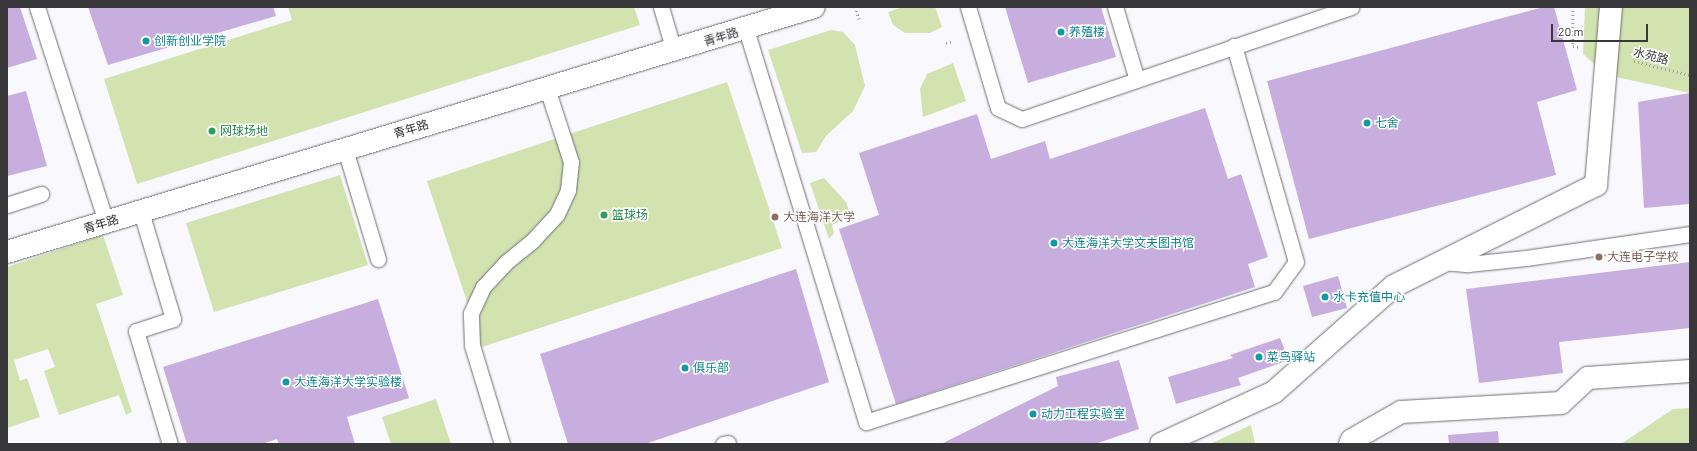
<!DOCTYPE html>
<meta charset="utf-8">
<style>
body{margin:0}
#map{position:relative;width:1697px;height:451px;overflow:hidden;background:#f8f8fd;font-family:Barlow,"Noto Sans SC",sans-serif}
div>[style]{position:absolute}
[style*='--x']{left:calc(var(--x)*1px);top:calc(var(--y)*1px);width:calc(var(--w)*1px);rotate:calc(var(--a)*1deg)}
.green>*{inset:0;background:#d2e3b0}
.building>*{inset:0;background:#c7aedf}
.path>*{height:2.5px;margin-top:-1.25px;transform-origin:0;background:repeating-linear-gradient(90deg,#a0a0a3 0 1px,transparent 0 4px)}
.roads{filter:drop-shadow(0 0 1px #6f6f73) drop-shadow(0 0 1px #6f6f73)}
.service>*{height:15px;margin:-7.5px;padding:0 7.5px;transform-origin:7.5px;border-radius:7.5px;background:#fff}
.minor>*{height:22px;margin:-11px;padding:0 11px;transform-origin:11px;border-radius:11px;background:#fff}
.dots>*{width:11px;height:11px;translate:-50% -50%;box-sizing:border-box;border:2px solid #fff;border-radius:50%}
span{translate:-50% -50%;white-space:nowrap;text-align:center;line-height:1.15;-webkit-text-stroke:3px #fff;paint-order:stroke}
.culture-label{font-size:12px;color:#0d838f}
.left{translate:0 -50%;text-align:left}
.street-label{font-size:12px;color:#38383a}
.leisure-label{font-size:12px;color:#27864d}
.education-label{font-size:12px;color:#785e54}
.frame{position:absolute;inset:0;border:8px solid #38383a;pointer-events:none}
.scale{position:absolute;left:1551px;top:24px;width:97px;height:18px;box-sizing:border-box;border:2px solid #38383a;border-top:0;padding-left:5px;font-size:12px;line-height:14px;white-space:nowrap;color:#38383a;-webkit-text-stroke:3px #fff;paint-order:stroke}
</style>
<div id="map">
<div class="green">
<i style="clip-path:polygon(288px 7px,634px 7px,640px 25px,137px 184px,104px 79px,292px 20px)"></i>
<i style="clip-path:polygon(903px 7px,935px 7px,942px 27px,930px 33px,905px 33px,893px 25px,888px 12px)"></i>
<i style="clip-path:polygon(1585px 7px,1690px 7px,1690px 93px,1607px 75px,1583px 54px)"></i>
<i style="clip-path:polygon(831px 30px,843px 32px,855px 45px,865px 86px,853px 111px,826px 136px,816px 152px,802px 153px,768px 50px)"></i>
<i style="clip-path:polygon(953px 63px,966px 101px,923px 117px,920px 89px,927px 74px)"></i>
<i style="clip-path:polygon(727px 82px,782px 248px,482px 347px,427px 181px)"></i>
<i style="clip-path:polygon(340px 175px,368px 265px,214px 312px,186px 223px)"></i>
<i style="clip-path:polygon(824px 178px,846px 202px,851px 216px,832px 225px,834px 233px,829px 239px,810px 183px)"></i>
<i style="clip-path:polygon(103px 235px,123px 295px,96px 304px,132px 412px,126px 415px,119px 395px,59px 415px,44px 371px,55px 367px,48px 349px,14px 360px,20px 381px,27px 378px,40px 417px,7px 428px,7px 267px)"></i>
<i style="clip-path:polygon(436px 399px,451px 444px,391px 444px,382px 417px)"></i>
<i style="clip-path:polygon(1690px 408px,1690px 444px,1621px 444px,1673px 409px)"></i>
<i style="clip-path:polygon(1251px 425px,1255px 444px,1210px 444px)"></i>
</div>
<div class="building">
<i style="clip-path:polygon(7px 7px,20px 7px,37px 59px,7px 68px)"></i>
<i style="clip-path:polygon(88px 7px,273px 7px,276px 16px,108px 65px)"></i>
<i style="clip-path:polygon(1005px 7px,1101px 7px,1116px 57px,1028px 83px)"></i>
<i style="clip-path:polygon(1544px 7px,1554px 7px,1577px 90px,1537px 102px,1556px 175px,1309px 239px,1267px 81px)"></i>
<i style="clip-path:polygon(26px 91px,47px 166px,7px 176px,7px 96px)"></i>
<i style="clip-path:polygon(1690px 93px,1690px 204px,1644px 208px,1638px 102px)"></i>
<i style="clip-path:polygon(1205px 108px,1228px 179px,1241px 174px,1268px 257px,1248px 264px,1255px 287px,896px 404px,839px 229px,879px 215px,859px 153px,977px 114px,991px 159px,1045px 141px,1050px 159px)"></i>
<i style="clip-path:polygon(1690px 262px,1690px 328px,1559px 342px,1563px 373px,1479px 383px,1466px 289px)"></i>
<i style="clip-path:polygon(796px 269px,829px 382px,645px 444px,568px 444px,540px 354px)"></i>
<i style="clip-path:polygon(1338px 276px,1347px 308px,1312px 317px,1303px 286px)"></i>
<i style="clip-path:polygon(378px 299px,409px 398px,347px 417px,355px 444px,279px 444px,277px 439px,262px 444px,187px 444px,163px 367px)"></i>
<i style="clip-path:polygon(1280px 338px,1289px 360px,1238px 378px,1241px 385px,1176px 404px,1168px 377px,1233px 358px,1230px 355px)"></i>
<i style="clip-path:polygon(1119px 360px,1139px 429px,1095px 444px,941px 444px,1058px 386px,1056px 377px)"></i>
<i style="clip-path:polygon(1498px 431px,1499px 444px,1449px 444px,1448px 435px)"></i>
</div>
<div class="path">
<i style="--x:855;--y:7;--w:15;--a:70"></i>
<i style="--x:1573;--y:7;--w:39;--a:90"></i>
<i style="--x:1573;--y:46;--w:6;--a:9"></i>
<i style="--x:946;--y:43;--w:6;--a:-18"></i>
<i style="--x:1634;--y:61;--w:58;--a:14"></i>
</div>
<div class="roads">
<div class="service">
<i style="--x:37;--y:7;--w:226;--a:72.2"></i>
<i style="--x:661;--y:7;--w:46;--a:73.5"></i>
<i style="--x:968;--y:7;--w:105;--a:73.5"></i>
<i style="--x:998;--y:108;--w:26;--a:25"></i>
<i style="--x:1022;--y:119;--w:348;--a:-18.8"></i>
<i style="--x:1115;--y:7;--w:76;--a:73.2"></i>
<i style="--x:746;--y:29;--w:411;--a:73"></i>
<i style="--x:866;--y:422;--w:428;--a:-17.7"></i>
<i style="--x:1274;--y:292;--w:37;--a:-54"></i>
<i style="--x:1296;--y:262;--w:225;--a:-106"></i>
<i style="--x:345;--y:149;--w:115;--a:73.3"></i>
<i style="--x:7;--y:205;--w:36;--a:-18"></i>
<i style="--x:141;--y:212;--w:112;--a:73.3"></i>
<i style="--x:173;--y:319;--w:39;--a:162"></i>
<i style="--x:136;--y:331;--w:118;--a:73.3"></i>
<i style="--x:1443;--y:262;--w:25;--a:5"></i>
<i style="--x:1468;--y:264;--w:58;--a:-5.9"></i>
<i style="--x:1526;--y:258;--w:166;--a:-8.3"></i>
<i style="--x:502;--y:444;--w:103;--a:-106.9"></i>
<i style="--x:472;--y:345;--w:32;--a:-92"></i>
<i style="--x:471;--y:313;--w:29;--a:-65"></i>
<i style="--x:483;--y:287;--w:33;--a:-47"></i>
<i style="--x:505;--y:263;--w:36;--a:-39"></i>
<i style="--x:533;--y:240;--w:35;--a:-47"></i>
<i style="--x:557;--y:214;--w:26;--a:-65"></i>
<i style="--x:568;--y:190;--w:28;--a:-84"></i>
<i style="--x:571;--y:162;--w:78;--a:-108"></i>
<i style="--x:723;--y:444;--w:5;--a:-11"></i>
</div>
<div class="minor">
<i style="--x:7;--y:252;--w:843;--a:-16.89"></i>
<i style="--x:1161;--y:444;--w:124;--a:-24.7"></i>
<i style="--x:1274;--y:392;--w:160;--a:-41.5"></i>
<i style="--x:1394;--y:286;--w:226;--a:-26.6"></i>
<i style="--x:1596;--y:185;--w:179;--a:-85.2"></i>
<i style="--x:1350;--y:444;--w:4;--a:-63"></i>
<i style="--x:1352;--y:440;--w:56;--a:-29.7"></i>
<i style="--x:1401;--y:412;--w:160;--a:-3.2"></i>
<i style="--x:1561;--y:403;--w:37;--a:-43"></i>
<i style="--x:1588;--y:378;--w:102;--a:-3.9"></i>
</div>
</div>
<div class="dots">
<i style="left:1061px;top:32px;background:#0f9aa8"></i>
<i style="left:146px;top:41px;background:#0f9aa8"></i>
<i style="left:1367px;top:123px;background:#0f9aa8"></i>
<i style="left:212px;top:131px;background:#2e9e5b"></i>
<i style="left:604px;top:215px;background:#2e9e5b"></i>
<i style="left:775px;top:217px;background:#8d6e63"></i>
<i style="left:1054px;top:243px;background:#0f9aa8"></i>
<i style="left:1599px;top:257px;background:#8d6e63"></i>
<i style="left:1325px;top:297px;background:#0f9aa8"></i>
<i style="left:1259px;top:357px;background:#0f9aa8"></i>
<i style="left:685px;top:368px;background:#0f9aa8"></i>
<i style="left:286px;top:382px;background:#0f9aa8"></i>
<i style="left:1033px;top:414px;background:#0f9aa8"></i>
</div>
<div class="culture-label">
<span class="left" style="left:1069px;top:32px">养殖楼</span>
<span class="left" style="left:154px;top:41px">创新创业学院</span>
<span class="left" style="left:1375px;top:123px">七舍</span>
<span class="left" style="left:1062px;top:243px">大连海洋大学文夫图书馆</span>
<span class="left" style="left:1333px;top:297px">水卡充值中心</span>
<span class="left" style="left:1267px;top:357px">菜鸟驿站</span>
<span class="left" style="left:693px;top:368px">俱乐部</span>
<span class="left" style="left:294px;top:382px">大连海洋大学实验楼</span>
<span class="left" style="left:1041px;top:414px">动力工程实验室</span>
</div>
<div class="street-label">
<span style="left:721px;top:37px;rotate:-17deg">青年路</span>
<span style="left:1651px;top:56px;rotate:14deg">水苑路</span>
<span style="left:411px;top:129px;rotate:-17deg">青年路</span>
<span style="left:101px;top:224px;rotate:-17deg">青年路</span>
</div>
<div class="leisure-label">
<span class="left" style="left:220px;top:131px">网球场地</span>
<span class="left" style="left:612px;top:215px">篮球场</span>
</div>
<div class="education-label">
<span class="left" style="left:783px;top:217px">大连海洋大学</span>
<span class="left" style="left:1607px;top:257px">大连电子学校</span>
</div>
<div class="frame"></div>
<div class="scale">20 m</div>
</div>
